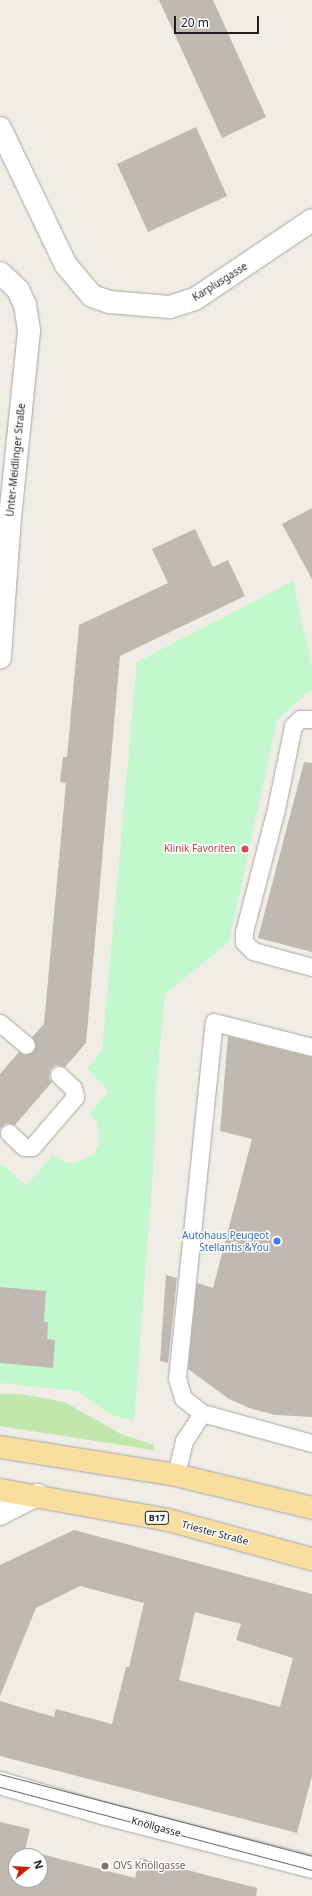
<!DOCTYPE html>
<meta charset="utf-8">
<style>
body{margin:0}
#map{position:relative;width:312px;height:1896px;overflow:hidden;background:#efede5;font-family:"Noto Sans",sans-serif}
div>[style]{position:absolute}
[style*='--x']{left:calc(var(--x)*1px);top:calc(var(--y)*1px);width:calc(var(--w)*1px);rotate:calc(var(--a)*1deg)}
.grass>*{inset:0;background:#c2e7ac}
.park>*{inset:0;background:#c3f7ce}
.building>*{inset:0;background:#bfb9b1}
.roads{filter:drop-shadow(0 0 1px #a5a5a5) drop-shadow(0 0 1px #a5a5a5)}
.lane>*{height:17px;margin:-8.5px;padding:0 8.5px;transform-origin:8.5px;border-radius:8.5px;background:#fff}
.street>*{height:22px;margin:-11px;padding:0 11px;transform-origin:11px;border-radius:11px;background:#fff}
.primary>*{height:22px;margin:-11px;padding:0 11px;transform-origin:11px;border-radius:11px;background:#f9dea0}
.tram>*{height:1px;margin:-0.5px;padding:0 0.5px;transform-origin:0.5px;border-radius:0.5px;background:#6c6c6c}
.dots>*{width:11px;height:11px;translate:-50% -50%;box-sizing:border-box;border:2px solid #fff;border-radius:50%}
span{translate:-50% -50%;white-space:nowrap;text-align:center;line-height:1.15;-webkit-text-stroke:3px #fff;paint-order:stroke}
.shield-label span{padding:1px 3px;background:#fff;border:1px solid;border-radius:3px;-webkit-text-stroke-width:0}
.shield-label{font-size:9px;color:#1e1e1e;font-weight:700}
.street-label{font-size:10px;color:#1e1e1e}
.health-label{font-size:10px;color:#be3a42}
.right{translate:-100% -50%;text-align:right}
.shop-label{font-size:10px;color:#366cbe}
.education-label{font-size:10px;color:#785e54}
.left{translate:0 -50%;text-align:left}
.north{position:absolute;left:8px;top:1848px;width:40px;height:40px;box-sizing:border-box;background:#fff;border:1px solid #a5a5a5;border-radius:50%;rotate:72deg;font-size:11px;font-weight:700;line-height:16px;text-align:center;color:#1e1e1e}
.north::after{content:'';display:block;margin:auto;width:14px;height:18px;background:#c62007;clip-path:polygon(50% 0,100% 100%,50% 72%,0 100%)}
.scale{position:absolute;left:174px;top:16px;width:85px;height:18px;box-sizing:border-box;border:2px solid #1e1e1e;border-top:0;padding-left:5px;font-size:12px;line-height:14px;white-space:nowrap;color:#1e1e1e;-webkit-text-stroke:3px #fff;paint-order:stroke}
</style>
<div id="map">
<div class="grass">
<i style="clip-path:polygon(0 1394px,21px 1394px,64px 1402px,121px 1434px,154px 1445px,153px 1450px,0 1426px)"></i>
</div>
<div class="park">
<i style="clip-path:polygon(293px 581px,312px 668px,312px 689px,277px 720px,229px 942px,165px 994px,155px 1098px,154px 1157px,134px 1421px,109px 1414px,78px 1391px,0 1383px,0 1363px,52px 1368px,55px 1340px,47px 1339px,44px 1322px,46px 1291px,0 1287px,0 1165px,3px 1165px,26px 1186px,53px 1155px,62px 1161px,74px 1164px,94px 1154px,100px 1144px,97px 1122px,89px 1114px,109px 1091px,87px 1069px,102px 1051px,137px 662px)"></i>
</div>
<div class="building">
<i style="clip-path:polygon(159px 0,213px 0,266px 117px,222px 138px)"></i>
<i style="clip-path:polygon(196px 127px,227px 196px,148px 232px,117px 164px)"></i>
<i style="clip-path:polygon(312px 508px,312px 579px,282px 524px)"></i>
<i style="clip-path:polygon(195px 529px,213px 567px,228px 560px,245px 596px,120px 656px,86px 1043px,65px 1067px,56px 1065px,51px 1069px,49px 1078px,52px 1082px,15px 1125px,6px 1123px,0 1129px,0 1074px,19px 1052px,25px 1055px,33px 1052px,36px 1046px,32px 1037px,44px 1024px,66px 783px,60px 782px,63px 757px,67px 757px,79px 625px,168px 583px,152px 549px)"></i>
<i style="clip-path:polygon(304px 762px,312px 763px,312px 952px,258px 938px)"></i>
<i style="clip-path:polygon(228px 1036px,312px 1057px,312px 1417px,276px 1415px,252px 1409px,229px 1399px,188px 1369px,197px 1283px,213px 1288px,252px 1139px,220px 1131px)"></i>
<i style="clip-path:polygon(166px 1275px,177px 1278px,168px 1363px,160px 1361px)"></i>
<i style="clip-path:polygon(0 1287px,46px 1291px,44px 1322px,48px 1322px,47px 1339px,55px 1340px,53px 1368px,0 1363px)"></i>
<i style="clip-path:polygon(evenodd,74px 1530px,312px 1594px,312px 1776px,297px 1833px,0 1756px,0 1701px,54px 1717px,56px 1709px,112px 1724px,126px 1667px,129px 1667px,144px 1603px,80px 1586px,36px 1608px,0 1696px,0 1565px,74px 1530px,195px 1612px,241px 1624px,236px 1640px,293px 1658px,280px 1707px,179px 1680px,195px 1612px)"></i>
<i style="clip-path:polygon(evenodd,0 1822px,30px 1829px,25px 1850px,135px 1878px,140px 1858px,257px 1888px,256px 1896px,0 1896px,0 1822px,16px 1856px,40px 1856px,40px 1880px,16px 1880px,16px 1856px)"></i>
</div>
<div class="roads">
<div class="lane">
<i style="--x:312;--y:719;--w:12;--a:180"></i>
<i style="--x:300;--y:719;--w:10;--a:135"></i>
<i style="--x:293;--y:726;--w:85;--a:101.6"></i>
<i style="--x:276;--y:809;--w:127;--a:104.6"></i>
<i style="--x:244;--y:932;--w:10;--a:90"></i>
<i style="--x:244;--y:942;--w:13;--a:45"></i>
<i style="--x:253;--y:951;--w:61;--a:15.2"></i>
<i style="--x:0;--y:1023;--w:34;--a:40"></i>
<i style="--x:9;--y:1133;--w:21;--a:43"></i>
<i style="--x:24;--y:1147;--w:8;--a:0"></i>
<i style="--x:32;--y:1147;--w:66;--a:-49.3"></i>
<i style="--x:75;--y:1097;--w:9;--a:-103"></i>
<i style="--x:73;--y:1088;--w:19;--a:-137"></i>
<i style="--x:202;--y:1413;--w:24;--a:-142"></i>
<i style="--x:183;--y:1398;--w:21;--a:-107"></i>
<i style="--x:177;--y:1378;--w:358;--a:-84.1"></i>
<i style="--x:214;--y:1022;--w:101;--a:14.3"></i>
<i style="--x:176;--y:1475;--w:35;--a:-77"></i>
<i style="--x:184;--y:1441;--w:33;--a:-57"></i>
<i style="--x:202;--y:1413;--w:114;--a:15.3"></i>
</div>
<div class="street">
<i style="--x:0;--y:128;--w:152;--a:64.3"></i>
<i style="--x:66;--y:265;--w:40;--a:50"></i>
<i style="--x:92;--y:296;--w:18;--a:19"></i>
<i style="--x:109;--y:302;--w:61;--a:4.7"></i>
<i style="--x:170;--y:307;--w:26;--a:-18"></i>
<i style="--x:195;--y:299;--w:141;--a:-34"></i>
<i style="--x:0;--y:273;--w:25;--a:43"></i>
<i style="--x:18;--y:290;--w:17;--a:65"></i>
<i style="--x:25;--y:305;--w:26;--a:81"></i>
<i style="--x:29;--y:331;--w:187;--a:95.8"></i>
<i style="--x:10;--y:517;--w:141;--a:94.1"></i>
<i style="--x:0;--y:1514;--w:42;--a:-27.2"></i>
<i style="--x:0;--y:1783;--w:106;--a:16.4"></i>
<i style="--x:102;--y:1813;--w:217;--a:14.4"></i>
</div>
<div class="primary">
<i style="--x:0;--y:1447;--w:178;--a:9"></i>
<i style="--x:176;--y:1475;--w:140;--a:13.6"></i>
<i style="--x:0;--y:1490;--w:171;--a:10.1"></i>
<i style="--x:168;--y:1520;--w:149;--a:15.2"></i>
</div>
</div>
<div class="tram">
<i style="--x:0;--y:1774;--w:323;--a:14.7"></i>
<i style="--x:0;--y:1787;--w:323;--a:14.9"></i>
</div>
<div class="dots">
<i style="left:245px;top:849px;background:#e0444e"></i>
<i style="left:277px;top:1241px;background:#3f7fe0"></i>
<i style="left:105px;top:1866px;background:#8d6e63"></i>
</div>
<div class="shield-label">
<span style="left:157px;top:1518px">B17</span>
</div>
<div class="street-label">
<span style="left:220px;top:282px;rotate:-32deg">Karplusgasse</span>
<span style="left:16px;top:460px;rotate:-84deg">Unter-Meidlinger Straße</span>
<span style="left:215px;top:1533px;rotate:15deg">Triester Straße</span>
<span style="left:156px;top:1827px;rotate:15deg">Knöllgasse</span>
</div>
<div class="health-label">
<span class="right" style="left:236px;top:849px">Klinik Favoriten</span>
</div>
<div class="shop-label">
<span class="right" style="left:269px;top:1241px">Autohaus Peugeot<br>Stellantis &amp;You</span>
</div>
<div class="education-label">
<span class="left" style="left:113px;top:1866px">OVS Knöllgasse</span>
</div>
<div class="north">N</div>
<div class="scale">20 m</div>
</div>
